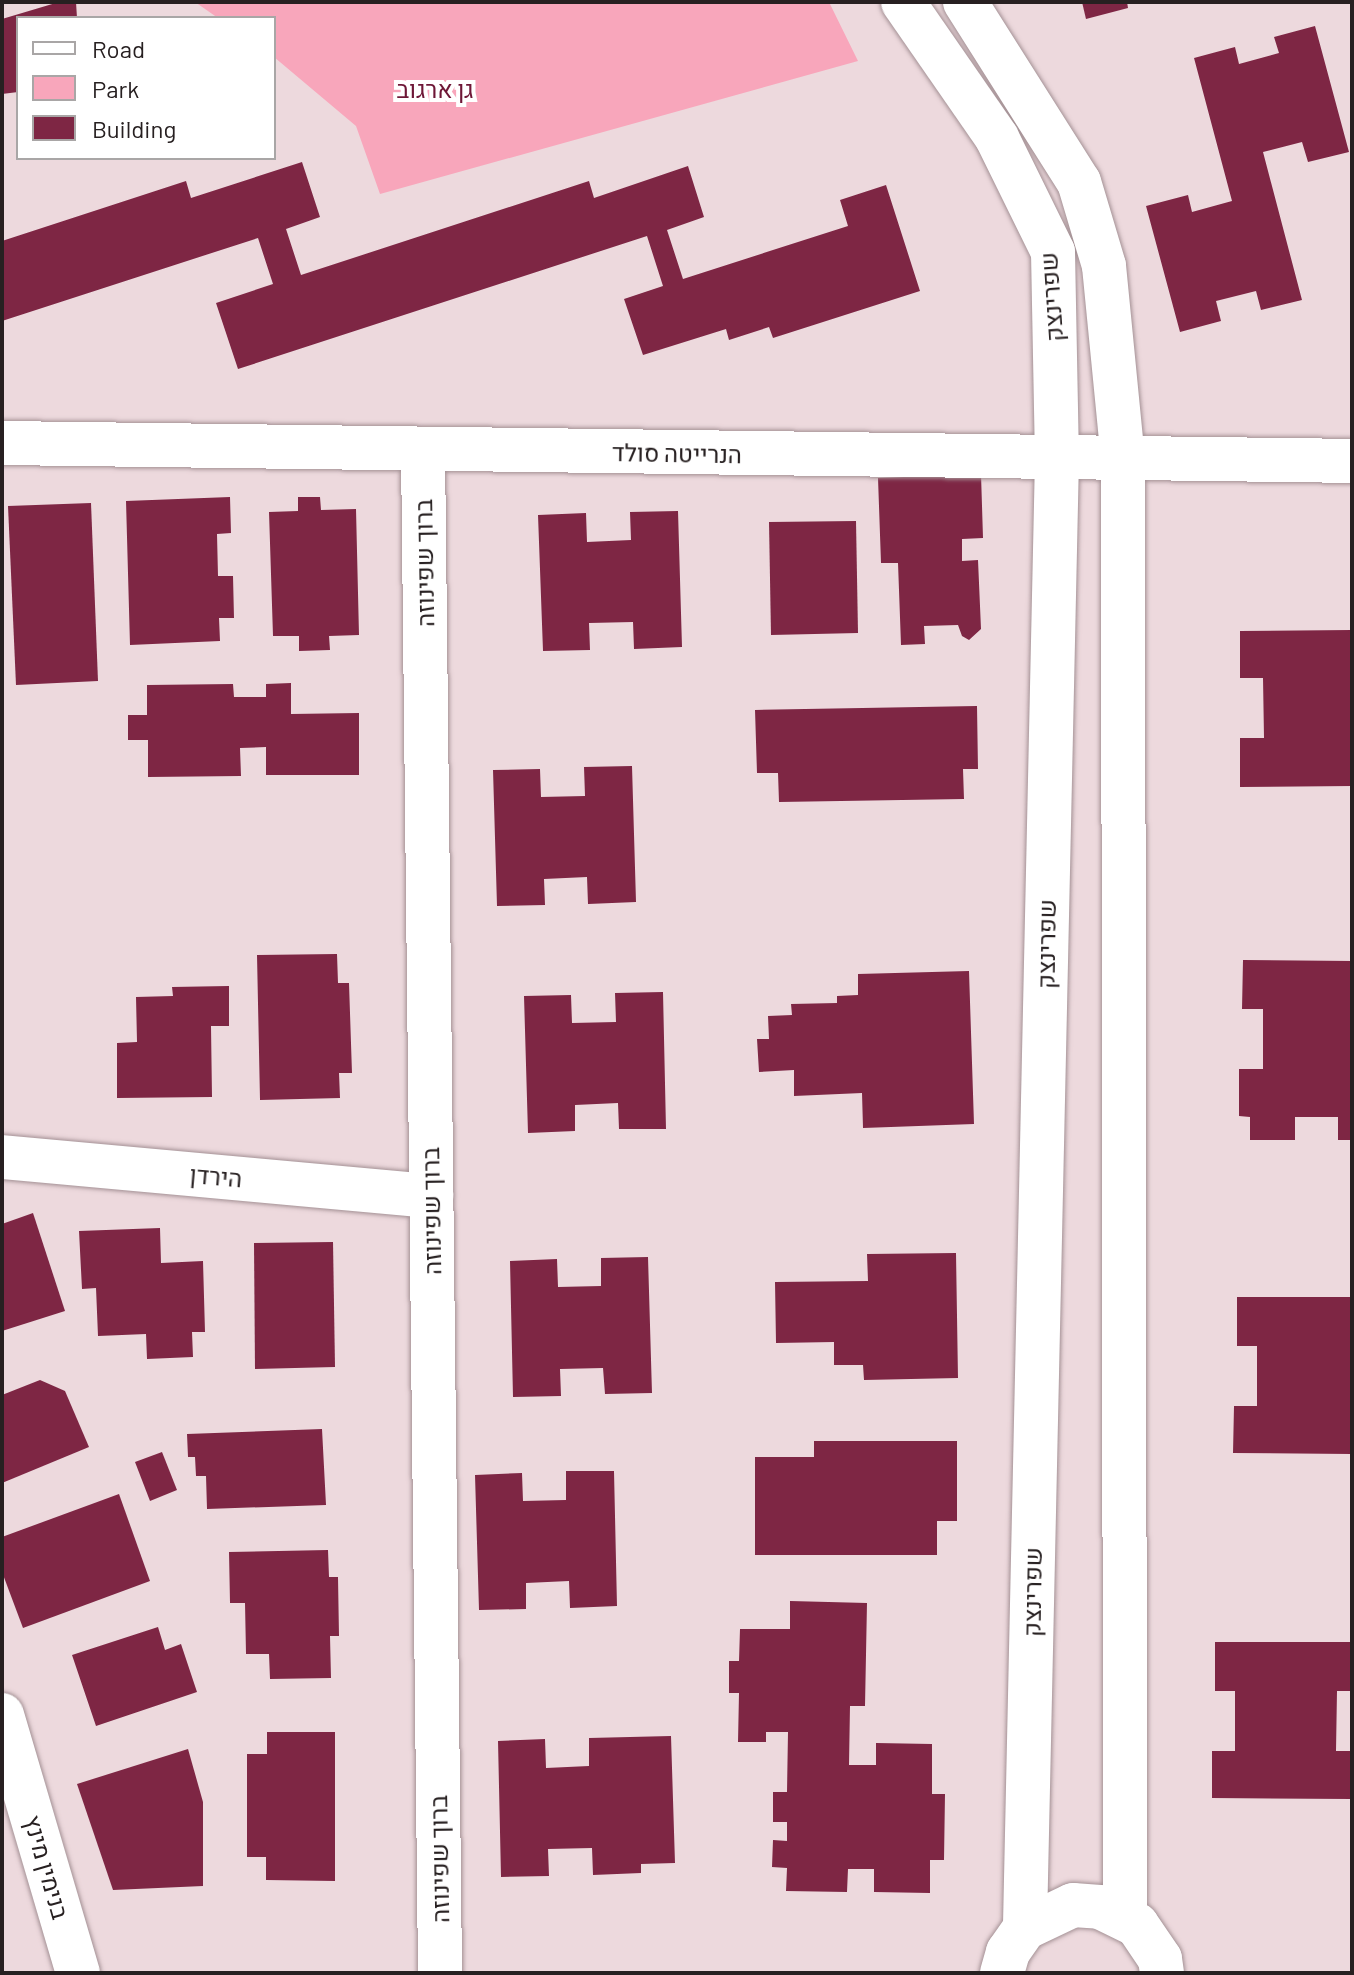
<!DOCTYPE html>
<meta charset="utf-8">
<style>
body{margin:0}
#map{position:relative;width:1354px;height:1975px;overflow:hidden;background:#edd9dd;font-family:Barlow,Heebo,sans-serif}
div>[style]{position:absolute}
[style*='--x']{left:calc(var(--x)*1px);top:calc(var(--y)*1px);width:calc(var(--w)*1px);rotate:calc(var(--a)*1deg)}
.green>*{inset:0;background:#f8a6bb}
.building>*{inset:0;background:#7e2644}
.roads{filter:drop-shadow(0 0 2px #a49195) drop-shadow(0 0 2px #a49195)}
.minor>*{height:44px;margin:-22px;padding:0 22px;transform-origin:22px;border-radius:22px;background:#fff}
span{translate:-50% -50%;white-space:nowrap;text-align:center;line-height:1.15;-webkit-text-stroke:8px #fff;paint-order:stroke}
.park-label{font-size:24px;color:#6e1737}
.street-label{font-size:24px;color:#272021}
.frame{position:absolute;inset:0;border:4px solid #272021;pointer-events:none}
.legend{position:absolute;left:16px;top:16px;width:260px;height:144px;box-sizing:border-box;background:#fff;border:2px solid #a9a6a6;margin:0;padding:10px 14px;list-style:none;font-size:24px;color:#272021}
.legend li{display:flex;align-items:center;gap:16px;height:40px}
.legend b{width:40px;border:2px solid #a9a6a6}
</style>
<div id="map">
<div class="green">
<i style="clip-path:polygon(195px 2px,829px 2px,858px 61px,380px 194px,356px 126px,274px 57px,274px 18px,218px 18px)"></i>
</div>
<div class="building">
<i style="clip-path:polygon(59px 2px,76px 2px,77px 18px,18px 18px,18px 92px,2px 94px,2px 19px)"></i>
<i style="clip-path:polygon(1082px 2px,1127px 2px,1128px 8px,1086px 19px)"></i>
<i style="clip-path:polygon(1315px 26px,1349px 152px,1308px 162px,1302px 142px,1263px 152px,1302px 300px,1261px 310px,1256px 291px,1216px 301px,1221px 321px,1180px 332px,1146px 206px,1188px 195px,1192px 212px,1232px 201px,1194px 58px,1235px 47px,1239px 64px,1279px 53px,1274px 37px)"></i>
<i style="clip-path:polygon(302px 162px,320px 217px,286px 229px,301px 275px,589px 181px,594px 198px,688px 166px,704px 217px,667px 230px,683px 279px,848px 226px,840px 200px,886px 185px,920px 291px,773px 338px,769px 327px,729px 340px,726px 329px,643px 355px,624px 299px,663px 286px,647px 236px,238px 369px,216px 303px,273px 284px,258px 238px,2px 321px,2px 241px,186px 181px,191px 198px)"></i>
<i style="clip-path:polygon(981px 474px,983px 538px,962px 539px,962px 561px,978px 560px,981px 629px,969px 640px,962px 636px,958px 625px,924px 626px,925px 644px,901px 645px,898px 563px,881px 563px,878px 478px)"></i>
<i style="clip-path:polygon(230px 497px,231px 533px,217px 534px,218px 576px,233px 576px,234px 618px,219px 618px,220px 641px,130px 645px,126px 501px)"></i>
<i style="clip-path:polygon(298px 497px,320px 497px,321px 510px,356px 509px,359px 635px,329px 636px,330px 650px,299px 651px,299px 636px,273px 636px,269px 512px,298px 511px)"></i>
<i style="clip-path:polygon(91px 503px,98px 681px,16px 685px,8px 506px)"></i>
<i style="clip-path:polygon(678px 511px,682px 647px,634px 649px,633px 622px,589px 623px,590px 650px,543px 651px,538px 515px,586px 513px,587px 542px,631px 540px,630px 512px)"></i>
<i style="clip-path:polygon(856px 521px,858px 633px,771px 635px,769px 522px)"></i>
<i style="clip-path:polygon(1352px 630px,1352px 786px,1240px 787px,1240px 738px,1264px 738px,1263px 678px,1240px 678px,1240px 631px)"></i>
<i style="clip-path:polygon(291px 683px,291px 714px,359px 713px,359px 775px,266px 775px,266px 747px,240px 748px,241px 776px,148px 777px,148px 740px,128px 740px,128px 715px,147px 715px,147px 685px,233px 684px,234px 697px,266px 697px,266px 684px)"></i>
<i style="clip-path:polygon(977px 706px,978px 769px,963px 769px,964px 799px,779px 802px,778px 773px,757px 773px,755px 710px)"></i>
<i style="clip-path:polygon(632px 766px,636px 902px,588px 904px,587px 877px,544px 879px,545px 905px,497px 906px,493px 770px,540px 769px,541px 797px,585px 796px,584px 767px)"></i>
<i style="clip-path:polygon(337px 954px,338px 983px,349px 983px,352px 1073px,339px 1073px,340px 1098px,260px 1100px,257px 955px)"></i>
<i style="clip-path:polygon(1243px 960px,1352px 961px,1352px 1140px,1338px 1140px,1338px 1117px,1295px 1117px,1295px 1140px,1250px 1140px,1250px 1117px,1239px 1116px,1239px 1069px,1263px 1069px,1263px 1009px,1242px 1009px)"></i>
<i style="clip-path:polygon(969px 971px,974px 1124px,863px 1128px,862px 1093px,794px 1096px,794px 1070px,759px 1072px,757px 1039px,769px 1039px,768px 1016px,792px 1015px,791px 1004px,837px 1003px,837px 996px,858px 995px,858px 974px)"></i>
<i style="clip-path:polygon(229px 986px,229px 1026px,211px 1026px,212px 1097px,117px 1098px,117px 1043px,137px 1042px,136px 997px,173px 996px,172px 987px)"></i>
<i style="clip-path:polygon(663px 992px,666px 1129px,619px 1129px,618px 1103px,575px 1105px,575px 1131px,528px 1133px,524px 996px,571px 995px,572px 1023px,616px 1022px,615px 993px)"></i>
<i style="clip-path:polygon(33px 1213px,65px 1311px,2px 1331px,2px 1224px)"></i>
<i style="clip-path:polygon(160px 1228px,161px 1263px,203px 1261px,205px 1332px,192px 1332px,193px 1357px,147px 1359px,146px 1334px,98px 1336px,96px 1288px,82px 1289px,79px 1231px)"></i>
<i style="clip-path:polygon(333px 1242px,335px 1367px,255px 1369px,254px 1243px)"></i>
<i style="clip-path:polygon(956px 1253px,958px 1378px,864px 1380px,863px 1365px,834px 1365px,834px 1342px,776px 1343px,775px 1282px,868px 1281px,867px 1254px)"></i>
<i style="clip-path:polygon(648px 1257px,652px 1393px,605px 1394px,603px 1368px,560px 1369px,561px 1396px,513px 1397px,510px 1261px,557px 1259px,558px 1287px,601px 1286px,601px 1258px)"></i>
<i style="clip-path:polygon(1237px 1297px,1352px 1297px,1352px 1454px,1233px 1453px,1234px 1406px,1257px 1406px,1257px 1346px,1237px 1346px)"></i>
<i style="clip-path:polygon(40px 1380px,65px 1391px,89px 1447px,2px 1483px,2px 1395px)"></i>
<i style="clip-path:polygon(322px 1429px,326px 1505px,207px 1509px,206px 1476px,196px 1476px,195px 1457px,188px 1457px,187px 1434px)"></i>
<i style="clip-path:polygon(814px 1441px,957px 1441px,957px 1521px,937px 1521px,937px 1555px,755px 1555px,755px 1457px,814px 1457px)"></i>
<i style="clip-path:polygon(162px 1452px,177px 1490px,150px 1501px,135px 1462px)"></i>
<i style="clip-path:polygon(566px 1471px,614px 1471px,617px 1606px,570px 1608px,569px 1581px,526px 1583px,526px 1609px,479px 1610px,475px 1475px,522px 1473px,523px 1501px,566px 1500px)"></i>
<i style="clip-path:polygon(119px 1494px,150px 1581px,23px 1628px,2px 1572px,2px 1537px)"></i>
<i style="clip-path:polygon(328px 1550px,329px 1577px,338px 1577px,339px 1636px,330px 1636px,331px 1678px,270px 1679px,269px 1654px,246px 1654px,245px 1603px,230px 1603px,229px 1552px)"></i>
<i style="clip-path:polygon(790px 1601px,867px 1603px,865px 1706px,850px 1706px,849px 1765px,876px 1765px,876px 1743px,932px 1744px,932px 1794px,945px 1794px,944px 1860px,930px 1860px,930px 1893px,874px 1892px,874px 1869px,848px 1869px,847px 1892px,786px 1891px,787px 1868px,772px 1867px,773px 1840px,787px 1841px,787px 1822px,773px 1822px,773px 1792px,787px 1792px,788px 1732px,766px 1732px,766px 1742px,738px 1742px,739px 1693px,729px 1693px,729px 1661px,739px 1661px,740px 1629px,790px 1629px)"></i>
<i style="clip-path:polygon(158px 1627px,165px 1650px,181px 1644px,197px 1692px,96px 1726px,72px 1655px)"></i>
<i style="clip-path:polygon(1215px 1642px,1352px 1642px,1352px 1691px,1337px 1691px,1336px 1751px,1352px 1751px,1352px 1799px,1212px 1798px,1212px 1751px,1235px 1751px,1235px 1691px,1215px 1691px)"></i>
<i style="clip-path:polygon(267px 1732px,335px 1732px,335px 1881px,266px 1880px,266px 1857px,247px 1857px,247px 1754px,267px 1754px)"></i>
<i style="clip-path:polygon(671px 1736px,675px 1863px,641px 1864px,641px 1873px,593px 1875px,592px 1848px,548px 1849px,549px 1876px,501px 1877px,498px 1741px,545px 1739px,546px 1768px,589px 1766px,589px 1738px)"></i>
<i style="clip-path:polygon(188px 1749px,203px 1802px,203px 1886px,113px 1890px,77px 1784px)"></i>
</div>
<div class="roads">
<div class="minor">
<i style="--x:903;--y:2;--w:165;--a:55.3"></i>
<i style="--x:997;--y:138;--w:127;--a:63.8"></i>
<i style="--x:1053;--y:252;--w:206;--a:88.9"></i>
<i style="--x:1057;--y:458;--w:1470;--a:91.25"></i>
<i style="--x:965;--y:2;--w:213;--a:57.7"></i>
<i style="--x:1079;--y:182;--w:88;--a:73.4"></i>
<i style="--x:1104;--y:266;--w:194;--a:84.4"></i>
<i style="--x:1123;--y:459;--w:1458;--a:89.92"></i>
<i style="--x:2;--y:443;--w:1350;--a:0.76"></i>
<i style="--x:423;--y:449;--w:1524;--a:89.36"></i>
<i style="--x:2;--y:1157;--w:431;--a:5.2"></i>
<i style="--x:2;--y:1715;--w:269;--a:73.6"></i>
<i style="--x:1002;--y:1973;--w:22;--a:-74"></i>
<i style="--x:1008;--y:1952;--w:29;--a:-55"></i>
<i style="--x:1025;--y:1928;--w:53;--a:-25.6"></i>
<i style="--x:1073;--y:1905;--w:27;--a:4"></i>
<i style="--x:1100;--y:1907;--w:41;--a:25.9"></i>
<i style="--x:1137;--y:1925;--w:41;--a:55.9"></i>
<i style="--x:1160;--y:1959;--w:14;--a:82"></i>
</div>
</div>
<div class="park-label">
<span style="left:435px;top:89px">גן ארגוב</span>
</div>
<div class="street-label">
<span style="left:1051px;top:297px;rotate:-94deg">שפרינצק</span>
<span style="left:677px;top:453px;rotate:1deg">הנרייטה סולד</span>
<span style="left:424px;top:563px;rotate:-91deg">ברוך שפינוזה</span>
<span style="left:1046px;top:944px;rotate:-89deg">שפרינצק</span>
<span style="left:216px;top:1176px;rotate:5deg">הירדן</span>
<span style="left:431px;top:1211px;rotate:-91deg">ברוך שפינוזה</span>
<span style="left:1032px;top:1592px;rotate:-89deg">שפרינצק</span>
<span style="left:439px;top:1859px;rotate:-91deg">ברוך שפינוזה</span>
<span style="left:47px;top:1867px;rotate:74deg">בנימין מינץ</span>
</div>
<div class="frame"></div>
<ul class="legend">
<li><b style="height:10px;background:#fff"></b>Road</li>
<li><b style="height:22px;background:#f8a6bb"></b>Park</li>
<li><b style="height:22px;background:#7e2644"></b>Building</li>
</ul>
</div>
